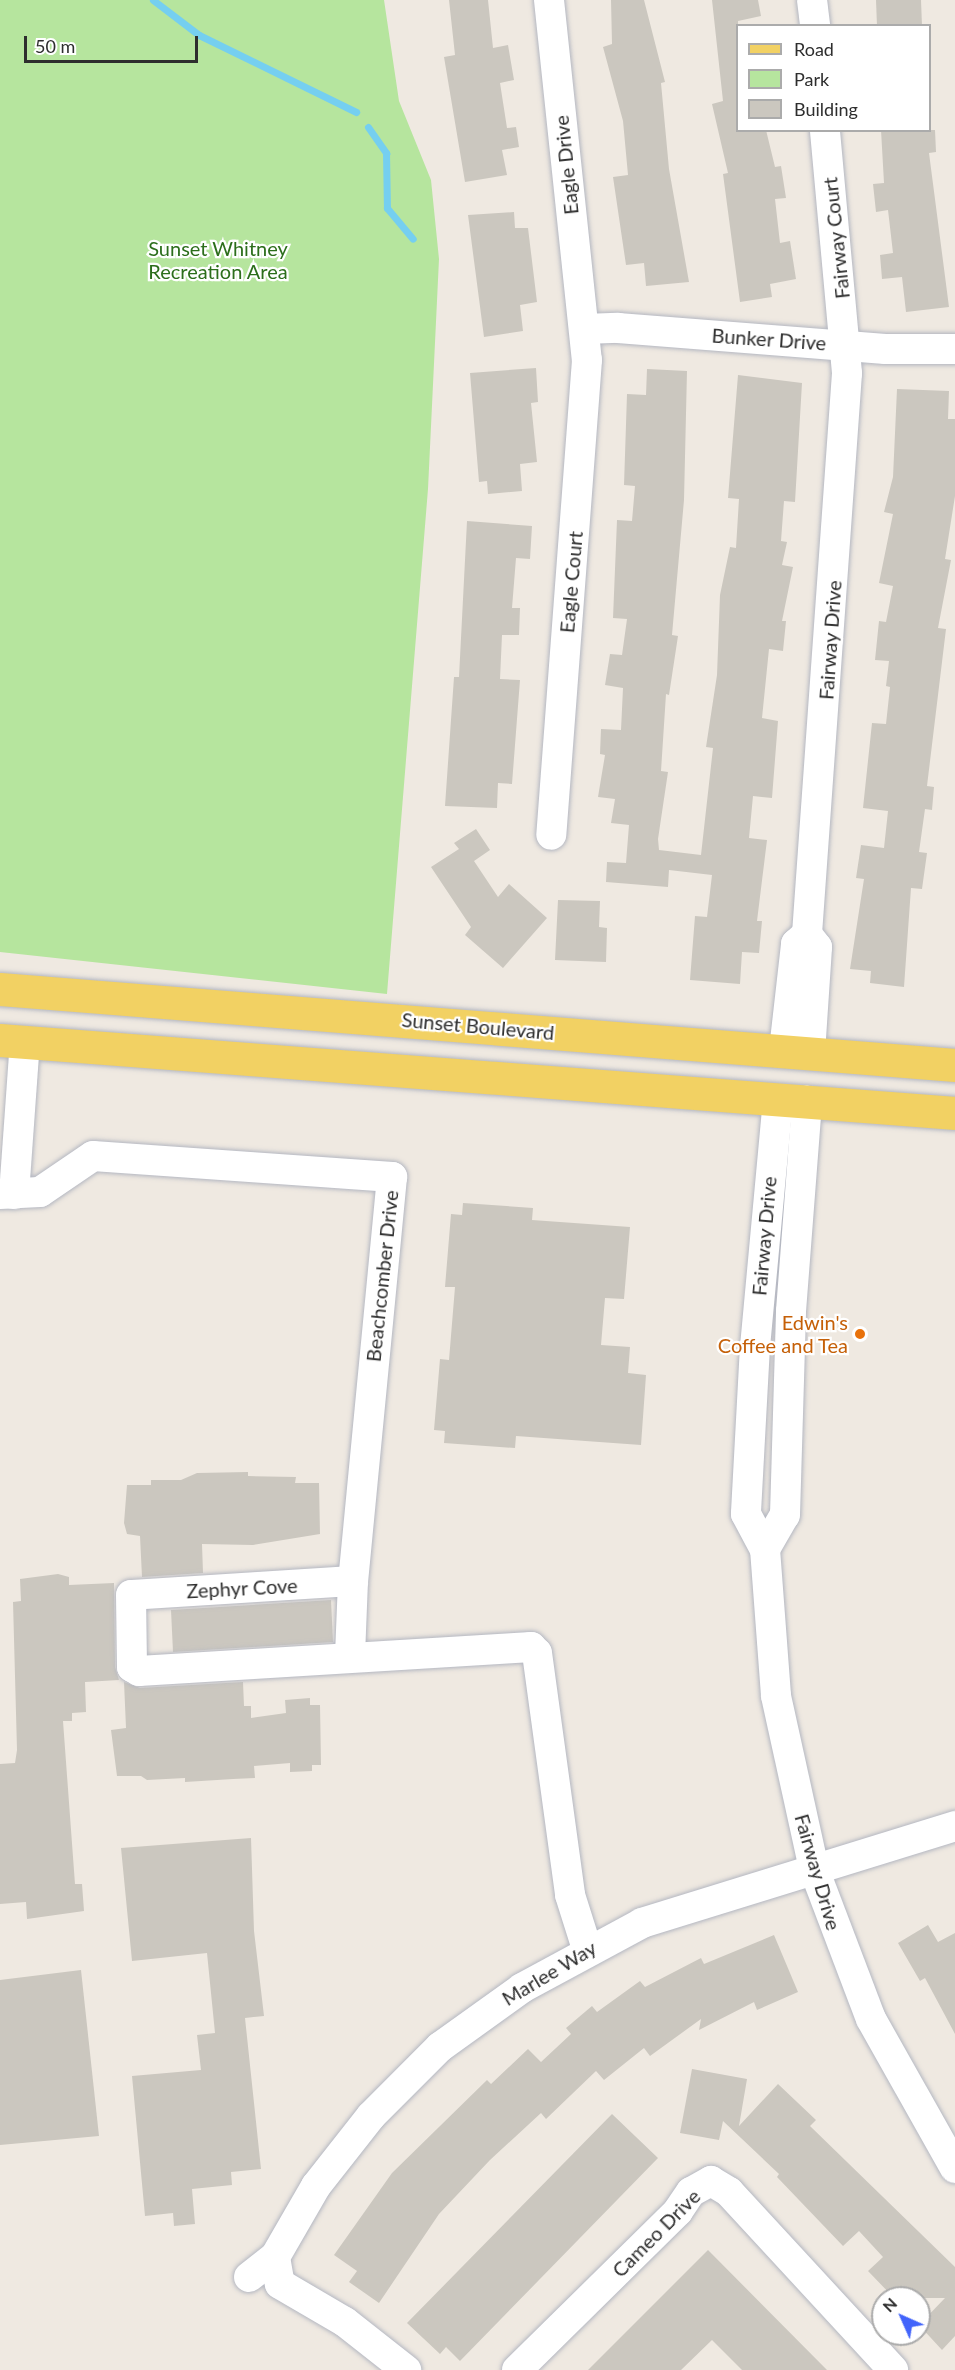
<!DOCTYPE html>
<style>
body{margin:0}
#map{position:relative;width:955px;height:2370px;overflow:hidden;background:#efe9e1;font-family:Lato,sans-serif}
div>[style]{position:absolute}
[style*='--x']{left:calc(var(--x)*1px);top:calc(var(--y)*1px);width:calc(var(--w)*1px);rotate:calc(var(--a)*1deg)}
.green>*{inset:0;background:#b6e59e}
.stream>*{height:7px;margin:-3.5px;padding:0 3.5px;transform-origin:3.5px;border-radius:3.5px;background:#75cff0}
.building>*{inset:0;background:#cbc7bf}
.roads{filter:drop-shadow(0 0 2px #b4b7c1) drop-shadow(0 0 2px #b4b7c1)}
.minor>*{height:30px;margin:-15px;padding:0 15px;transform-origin:15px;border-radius:15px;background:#fff}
.major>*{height:33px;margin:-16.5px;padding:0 16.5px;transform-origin:16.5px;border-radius:16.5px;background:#f2d163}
.dots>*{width:16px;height:16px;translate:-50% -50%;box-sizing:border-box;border:3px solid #fff;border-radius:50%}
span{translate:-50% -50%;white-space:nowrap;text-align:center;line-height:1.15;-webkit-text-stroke:4.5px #fff;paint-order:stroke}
.street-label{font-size:20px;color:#2e2e2e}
.park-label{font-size:20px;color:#2c6e1b}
.food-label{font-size:20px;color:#c56008}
.right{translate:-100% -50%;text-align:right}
.legend{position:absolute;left:736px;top:24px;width:195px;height:108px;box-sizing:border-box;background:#fff;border:2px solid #ababab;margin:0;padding:8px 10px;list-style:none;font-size:18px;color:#2e2e2e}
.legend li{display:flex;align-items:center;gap:12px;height:30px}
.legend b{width:30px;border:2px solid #ababab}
.north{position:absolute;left:871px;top:2286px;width:60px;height:60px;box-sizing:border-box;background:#fff;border:2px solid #ababab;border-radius:50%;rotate:315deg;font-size:16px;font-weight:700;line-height:24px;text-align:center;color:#2e2e2e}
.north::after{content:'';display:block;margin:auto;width:21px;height:27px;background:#4264fb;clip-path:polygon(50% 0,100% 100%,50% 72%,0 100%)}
.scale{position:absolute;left:24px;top:36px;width:174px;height:27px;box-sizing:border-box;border:3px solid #2e2e2e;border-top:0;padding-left:8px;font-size:18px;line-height:21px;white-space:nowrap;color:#2e2e2e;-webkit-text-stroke:4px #fff;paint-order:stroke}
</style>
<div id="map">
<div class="green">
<i style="clip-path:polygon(0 0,384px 0,399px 101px,431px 180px,439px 259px,428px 489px,387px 994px,0 952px)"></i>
</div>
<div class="stream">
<i style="--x:153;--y:0;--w:58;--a:37.3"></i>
<i style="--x:199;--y:35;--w:175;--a:26.1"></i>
<i style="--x:368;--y:127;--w:32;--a:55"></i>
<i style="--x:386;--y:153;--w:55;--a:89"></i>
<i style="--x:387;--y:208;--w:40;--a:50"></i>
</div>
<div class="building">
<i style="clip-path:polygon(449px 0,488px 0,493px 48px,508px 45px,514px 80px,500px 83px,507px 128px,516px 127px,519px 147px,502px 150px,507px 175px,465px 182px,444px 57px,455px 55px)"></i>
<i style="clip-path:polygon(611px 0,644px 0,665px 82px,661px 83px,669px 169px,689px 282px,646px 286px,644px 263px,626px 265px,613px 177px,628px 175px,623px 121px,603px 47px,612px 44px)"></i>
<i style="clip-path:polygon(712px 0,758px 0,761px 16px,738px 21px,738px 130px,766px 130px,775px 167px,781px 166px,786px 198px,775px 199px,780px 243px,790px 241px,796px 279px,770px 284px,772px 297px,740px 302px,723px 174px,728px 173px,712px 104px,723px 101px)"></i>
<i style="clip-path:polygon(876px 0,921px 0,922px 26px,877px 26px)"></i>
<i style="clip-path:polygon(881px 130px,935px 130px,936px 152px,929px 153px,949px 307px,906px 312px,902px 277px,882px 279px,880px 255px,893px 253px,888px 210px,876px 212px,873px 184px,884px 183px)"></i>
<i style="clip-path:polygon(514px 212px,515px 228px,528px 228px,537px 302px,520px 305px,523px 331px,484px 337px,468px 215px)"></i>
<i style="clip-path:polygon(536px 368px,538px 402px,531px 403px,537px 462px,520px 464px,522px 491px,488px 494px,487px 481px,479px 482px,470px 373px)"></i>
<i style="clip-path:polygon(647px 369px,687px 371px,684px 500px,672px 635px,678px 636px,669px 695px,666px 694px,661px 771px,668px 772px,658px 839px,659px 850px,701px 855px,713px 748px,706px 747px,717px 675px,720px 595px,730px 547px,736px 548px,739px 499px,728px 498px,738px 375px,802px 383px,795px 502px,784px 501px,781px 541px,787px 542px,782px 565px,793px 567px,782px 621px,786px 621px,783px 651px,769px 649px,762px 718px,778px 721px,772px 798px,753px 796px,749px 838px,767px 840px,757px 921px,762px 921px,759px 953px,742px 952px,740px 984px,690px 980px,695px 916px,707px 917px,712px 875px,669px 870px,668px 887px,606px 882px,607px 862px,626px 863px,629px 825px,611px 823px,615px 799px,598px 797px,605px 755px,600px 754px,601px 729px,621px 730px,623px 688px,605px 685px,610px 654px,622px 655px,627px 619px,613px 618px,617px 520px,632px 521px,635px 486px,624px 485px,627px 394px,646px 395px)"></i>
<i style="clip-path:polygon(897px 389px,949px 391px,948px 419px,955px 419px,955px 496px,945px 559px,951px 560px,938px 628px,946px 629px,927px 786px,934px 787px,932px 810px,925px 809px,919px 852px,927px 853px,922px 889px,911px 888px,904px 987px,870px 983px,871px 971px,850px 969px,864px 879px,856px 878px,861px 845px,884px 848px,888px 811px,863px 808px,872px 723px,886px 724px,890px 687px,886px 686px,889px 661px,875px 660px,879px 621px,886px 622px,893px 586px,879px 583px,893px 514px,884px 512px,893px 477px)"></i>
<i style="clip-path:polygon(467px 521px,532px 526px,530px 559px,516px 558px,512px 608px,520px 608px,519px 635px,502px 635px,500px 679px,520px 680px,512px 784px,498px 783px,497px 808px,445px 806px,454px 677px,459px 677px)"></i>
<i style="clip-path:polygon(476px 829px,490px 850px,474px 861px,498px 897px,509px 884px,547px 918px,503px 968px,465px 935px,471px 927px,431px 867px,459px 849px,454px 843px)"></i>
<i style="clip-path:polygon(558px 900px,600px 901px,599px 927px,607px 928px,606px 962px,555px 960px)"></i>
<i style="clip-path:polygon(463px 1203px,533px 1208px,532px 1220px,630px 1227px,624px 1299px,605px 1298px,601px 1345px,630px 1347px,628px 1373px,646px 1375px,641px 1445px,516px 1436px,515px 1448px,444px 1443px,445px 1431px,434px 1430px,440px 1359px,449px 1360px,455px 1287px,445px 1287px,451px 1214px,462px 1215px)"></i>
<i style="clip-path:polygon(248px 1472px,248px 1476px,296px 1477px,295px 1483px,319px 1483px,320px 1534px,253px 1545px,202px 1544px,203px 1573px,142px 1577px,140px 1536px,127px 1534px,124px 1523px,127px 1485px,151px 1485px,151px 1480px,181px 1480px,197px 1473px)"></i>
<i style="clip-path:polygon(58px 1574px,69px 1577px,69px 1585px,114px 1583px,115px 1667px,119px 1680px,85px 1682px,86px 1712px,72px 1713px,72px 1721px,63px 1721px,75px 1884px,82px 1884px,84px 1911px,27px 1919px,26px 1902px,0 1904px,0 1764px,15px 1763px,17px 1750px,13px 1602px,21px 1601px,20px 1579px)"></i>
<i style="clip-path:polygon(331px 1600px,333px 1642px,173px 1652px,171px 1610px)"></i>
<i style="clip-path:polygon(124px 1682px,140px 1688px,243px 1682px,244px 1706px,251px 1706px,251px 1718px,286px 1713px,285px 1700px,310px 1698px,310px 1705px,320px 1705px,321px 1765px,312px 1765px,312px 1771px,290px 1772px,290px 1763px,254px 1766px,255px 1778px,233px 1779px,185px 1782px,185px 1778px,147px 1780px,141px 1776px,117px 1776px,111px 1730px,126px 1728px)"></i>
<i style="clip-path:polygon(251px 1838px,254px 1931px,264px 2016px,245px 2018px,261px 2169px,231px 2172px,232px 2185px,192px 2189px,195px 2224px,174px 2226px,173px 2213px,145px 2216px,132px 2076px,201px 2070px,197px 2035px,215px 2033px,207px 1953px,132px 1961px,121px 1848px)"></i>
<i style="clip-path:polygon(928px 1925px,938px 1942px,955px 1933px,955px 2034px,925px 1978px,920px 1981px,898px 1943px)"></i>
<i style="clip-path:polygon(774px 1935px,798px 1992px,757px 2010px,754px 2002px,699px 2030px,701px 2019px,650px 2056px,644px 2048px,604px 2080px,596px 2071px,546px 2119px,541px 2113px,490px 2160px,439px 2214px,379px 2303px,349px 2282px,357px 2271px,334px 2255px,392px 2173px,487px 2080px,491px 2084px,528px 2049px,541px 2062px,571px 2034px,566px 2028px,592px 2006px,597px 2012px,640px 1981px,645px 1987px,701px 1958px,704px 1964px)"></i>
<i style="clip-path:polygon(81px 1970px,99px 2136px,0 2145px,0 1980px)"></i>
<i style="clip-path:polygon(692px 2069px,747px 2079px,739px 2126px,778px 2084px,816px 2120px,810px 2126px,955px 2267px,955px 2336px,942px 2350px,919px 2325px,945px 2298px,894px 2298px,868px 2271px,883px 2257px,859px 2231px,843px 2246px,777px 2177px,779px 2174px,723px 2121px,719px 2140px,680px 2133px)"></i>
<i style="clip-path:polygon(612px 2114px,658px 2158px,460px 2361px,446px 2347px,440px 2354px,407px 2323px)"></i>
<i style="clip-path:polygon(708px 2250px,827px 2370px,742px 2370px,712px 2340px,681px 2370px,588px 2370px)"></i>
</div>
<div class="roads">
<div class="minor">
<i style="--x:549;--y:0;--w:362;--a:84"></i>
<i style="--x:587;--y:360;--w:476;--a:94.3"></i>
<i style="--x:812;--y:0;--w:26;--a:83"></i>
<i style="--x:584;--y:329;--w:34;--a:-2"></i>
<i style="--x:618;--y:328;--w:268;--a:4.5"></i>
<i style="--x:885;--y:349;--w:70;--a:0"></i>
<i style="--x:784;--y:1050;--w:107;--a:-83.5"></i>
<i style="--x:796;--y:944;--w:15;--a:-42"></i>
<i style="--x:810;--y:1053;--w:106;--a:-86.2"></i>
<i style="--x:817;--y:947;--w:16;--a:-128"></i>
<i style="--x:807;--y:934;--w:562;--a:-85.92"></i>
<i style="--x:847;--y:373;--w:244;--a:-95.2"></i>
<i style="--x:778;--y:1099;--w:248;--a:95.3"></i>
<i style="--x:755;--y:1346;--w:168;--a:93.1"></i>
<i style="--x:746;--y:1514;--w:40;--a:62"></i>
<i style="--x:765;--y:1549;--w:147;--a:85.7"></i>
<i style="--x:776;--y:1696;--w:177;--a:77.6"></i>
<i style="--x:814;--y:1869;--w:160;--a:69.2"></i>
<i style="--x:871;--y:2019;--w:171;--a:60.6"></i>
<i style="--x:0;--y:1194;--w:40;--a:-2.9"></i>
<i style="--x:40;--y:1192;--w:64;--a:-34.2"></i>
<i style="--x:93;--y:1156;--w:300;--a:4"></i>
<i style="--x:392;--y:1177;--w:406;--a:95.5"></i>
<i style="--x:353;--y:1581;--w:75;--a:92.3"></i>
<i style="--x:14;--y:1194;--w:152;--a:-85.9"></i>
<i style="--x:765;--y:1549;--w:39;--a:-60"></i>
<i style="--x:785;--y:1515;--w:204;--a:-88.3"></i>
<i style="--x:791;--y:1311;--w:211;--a:-85.6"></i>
<i style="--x:353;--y:1581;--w:222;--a:176.4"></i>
<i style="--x:131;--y:1595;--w:72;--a:89.2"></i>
<i style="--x:132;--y:1667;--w:8;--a:30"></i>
<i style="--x:139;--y:1671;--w:393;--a:-3.5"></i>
<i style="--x:531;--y:1647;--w:8;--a:45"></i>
<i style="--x:537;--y:1653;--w:244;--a:82.2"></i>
<i style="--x:570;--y:1895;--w:57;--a:72.5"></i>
<i style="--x:275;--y:2257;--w:27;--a:80"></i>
<i style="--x:280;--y:2284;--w:75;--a:30.3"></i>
<i style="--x:345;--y:2322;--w:78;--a:38.2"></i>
<i style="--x:249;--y:2277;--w:33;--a:-38"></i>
<i style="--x:275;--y:2257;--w:82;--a:-60"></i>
<i style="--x:316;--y:2186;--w:89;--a:-51.8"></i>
<i style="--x:371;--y:2116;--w:98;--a:-45"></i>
<i style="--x:440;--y:2047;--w:101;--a:-35.7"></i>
<i style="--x:522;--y:1988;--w:136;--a:-28.4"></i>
<i style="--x:642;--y:1923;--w:328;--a:-17.2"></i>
<i style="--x:517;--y:2370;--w:226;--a:-44.6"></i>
<i style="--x:678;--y:2211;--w:23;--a:-56"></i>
<i style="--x:691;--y:2192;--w:23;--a:-29"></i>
<i style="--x:711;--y:2181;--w:21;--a:31"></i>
<i style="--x:729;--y:2192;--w:242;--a:47.3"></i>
</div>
<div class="major">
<i style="--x:0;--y:989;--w:958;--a:4.55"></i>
<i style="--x:0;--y:1040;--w:958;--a:4.37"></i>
</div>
</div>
<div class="dots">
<i style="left:860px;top:1334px;background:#e8710a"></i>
</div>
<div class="street-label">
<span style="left:566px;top:165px;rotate:-96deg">Eagle Drive</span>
<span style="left:836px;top:238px;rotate:-96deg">Fairway Court</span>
<span style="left:769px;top:339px;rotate:4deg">Bunker Drive</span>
<span style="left:571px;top:582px;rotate:-85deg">Eagle Court</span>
<span style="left:830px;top:640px;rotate:-86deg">Fairway Drive</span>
<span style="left:478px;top:1026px;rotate:5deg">Sunset Boulevard</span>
<span style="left:764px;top:1236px;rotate:-85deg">Fairway Drive</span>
<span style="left:382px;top:1276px;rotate:-84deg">Beachcomber Drive</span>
<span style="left:242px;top:1588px;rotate:-3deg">Zephyr Cove</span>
<span style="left:818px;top:1872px;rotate:74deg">Fairway Drive</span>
<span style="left:549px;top:1973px;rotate:-31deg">Marlee Way</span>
<span style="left:656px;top:2233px;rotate:-45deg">Cameo Drive</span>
</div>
<div class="park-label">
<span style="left:218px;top:260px">Sunset Whitney<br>Recreation Area</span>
</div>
<div class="food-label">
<span class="right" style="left:848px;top:1334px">Edwin's<br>Coffee and Tea</span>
</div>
<ul class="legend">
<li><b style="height:8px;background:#f2d163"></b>Road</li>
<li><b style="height:16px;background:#b6e59e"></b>Park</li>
<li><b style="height:16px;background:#cbc7bf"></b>Building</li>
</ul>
<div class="north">N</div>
<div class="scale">50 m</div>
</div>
